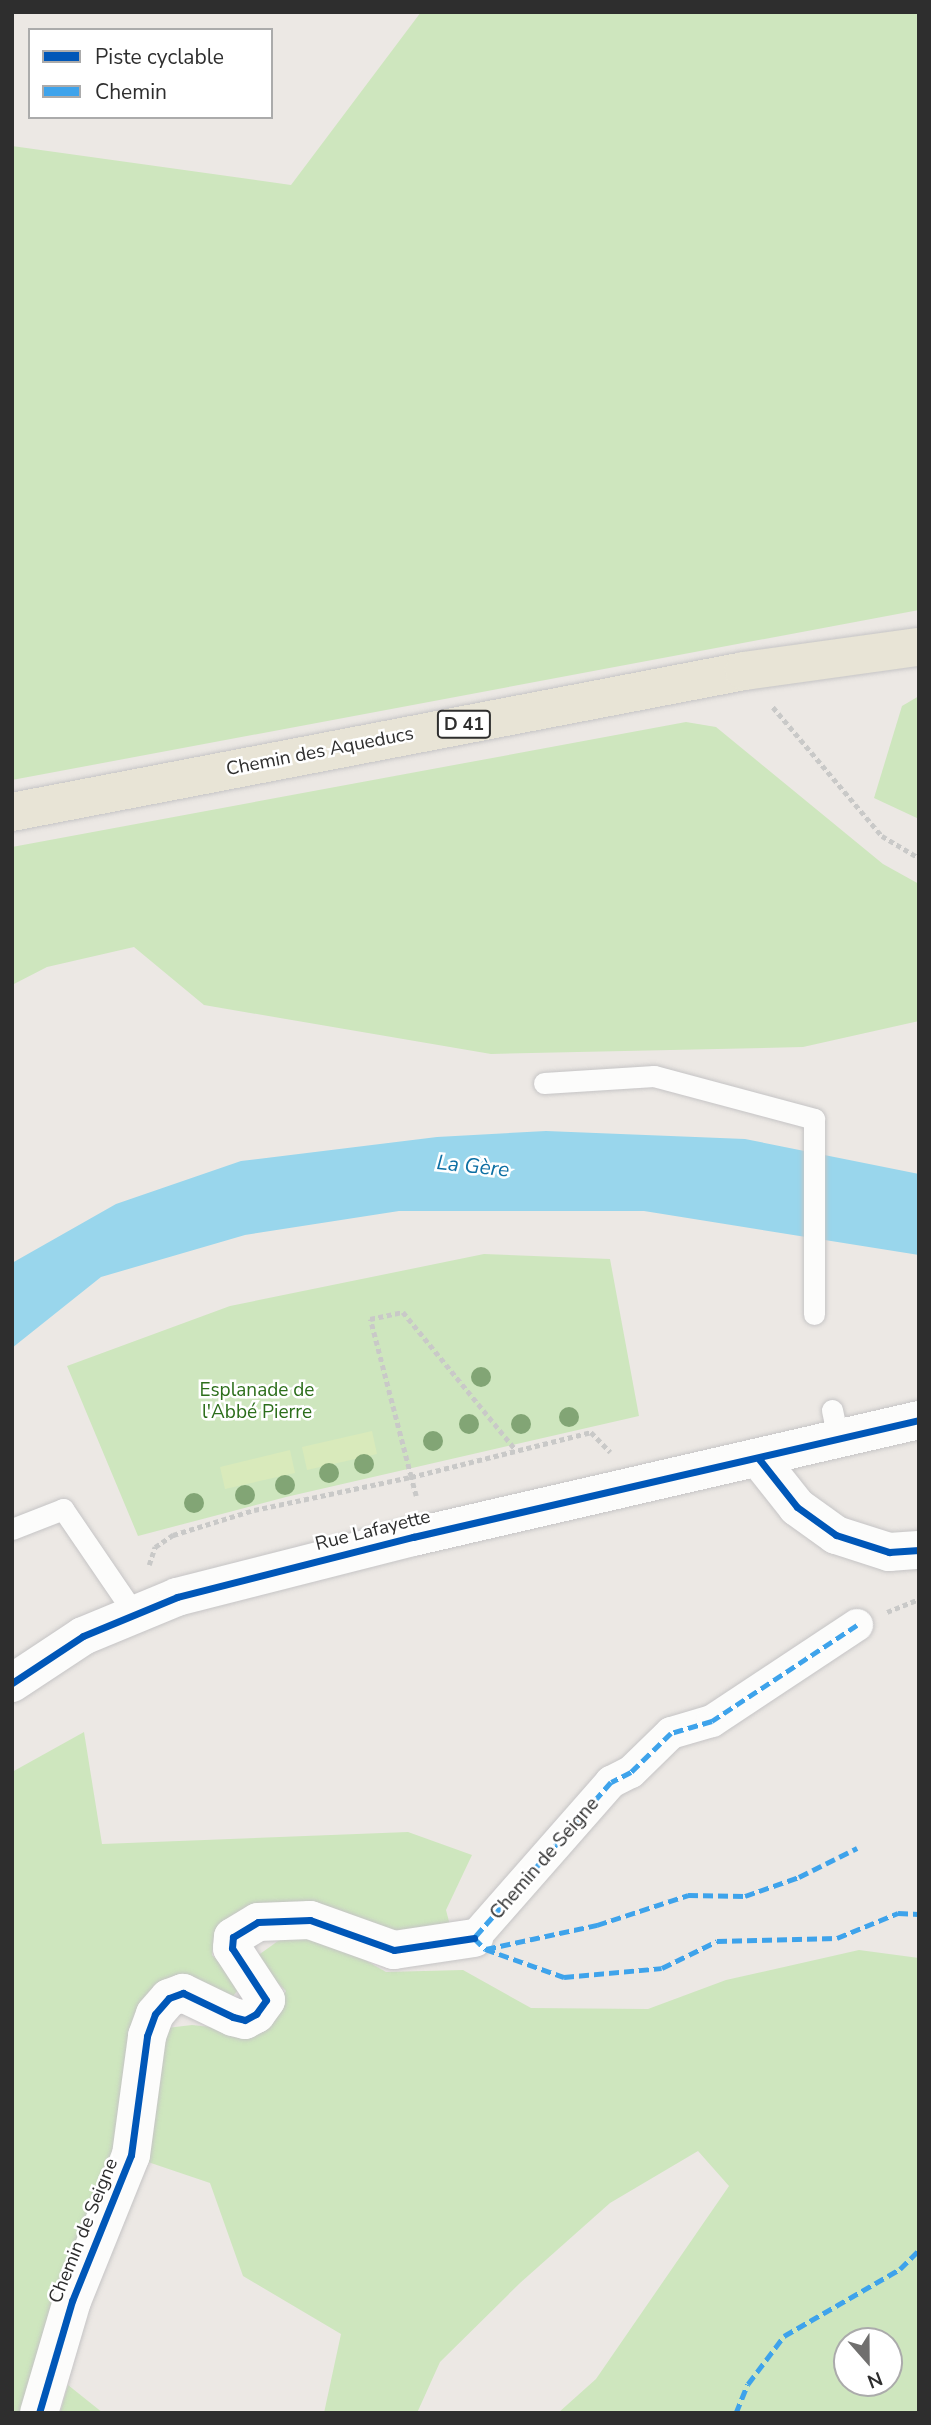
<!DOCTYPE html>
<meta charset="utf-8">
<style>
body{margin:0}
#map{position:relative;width:931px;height:2425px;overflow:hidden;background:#ece8e4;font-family:"Nunito Sans",sans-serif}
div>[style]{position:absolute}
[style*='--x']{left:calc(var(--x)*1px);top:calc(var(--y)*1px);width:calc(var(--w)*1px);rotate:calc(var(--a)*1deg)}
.green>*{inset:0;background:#cee6be}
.pitch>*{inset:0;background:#d9eabb}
.water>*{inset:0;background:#99d6ec}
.path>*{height:4.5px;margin-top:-2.25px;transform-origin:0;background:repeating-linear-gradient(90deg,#c9c9c8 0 5px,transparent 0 8.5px)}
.roads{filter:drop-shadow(0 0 2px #c5c4c5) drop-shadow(0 0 2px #c5c4c5)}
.service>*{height:21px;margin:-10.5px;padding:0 10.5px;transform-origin:10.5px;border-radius:10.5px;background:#fcfcfb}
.pedestrian>*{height:32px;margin:-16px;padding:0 16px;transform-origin:16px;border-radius:16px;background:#fcfcfb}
.minor>*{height:38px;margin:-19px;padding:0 19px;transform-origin:19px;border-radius:19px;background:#fcfcfb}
.secondary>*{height:38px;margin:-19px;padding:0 19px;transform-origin:19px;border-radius:19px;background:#fcfcfb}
.primary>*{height:38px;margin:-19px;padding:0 19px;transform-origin:19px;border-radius:19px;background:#e8e4d6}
.quiet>*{height:5px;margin-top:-2.5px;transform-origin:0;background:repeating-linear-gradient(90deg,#3ea3eb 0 10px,transparent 0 15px)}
.cycleway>*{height:7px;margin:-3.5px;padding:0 3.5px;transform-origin:3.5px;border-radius:3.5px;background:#0057b8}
.trees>*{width:20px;height:20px;margin:-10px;border-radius:50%;background:#82a575}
span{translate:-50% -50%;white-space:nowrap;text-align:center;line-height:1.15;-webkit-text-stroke:5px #fff;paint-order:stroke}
.shield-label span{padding:2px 5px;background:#fff;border:2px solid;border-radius:5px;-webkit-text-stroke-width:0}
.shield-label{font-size:18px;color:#2e2e2e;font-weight:700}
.street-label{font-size:19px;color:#2e2e2e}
.park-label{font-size:19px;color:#2c6e1b}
.water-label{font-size:21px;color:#0d6fa3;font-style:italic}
.frame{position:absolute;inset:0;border:14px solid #2e2e2e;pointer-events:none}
.legend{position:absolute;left:28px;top:28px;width:245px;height:91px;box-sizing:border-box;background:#fff;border:2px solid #ababab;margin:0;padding:9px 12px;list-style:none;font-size:21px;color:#2e2e2e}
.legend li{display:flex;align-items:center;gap:14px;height:35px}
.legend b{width:35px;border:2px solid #ababab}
.north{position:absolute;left:833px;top:2327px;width:70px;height:70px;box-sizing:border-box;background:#fff;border:2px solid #ababab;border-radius:50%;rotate:159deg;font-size:19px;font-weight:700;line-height:28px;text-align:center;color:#2e2e2e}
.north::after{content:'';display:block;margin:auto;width:24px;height:32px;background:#706f6e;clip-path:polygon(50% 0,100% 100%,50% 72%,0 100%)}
</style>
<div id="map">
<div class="green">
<i style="clip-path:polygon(421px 12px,919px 12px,919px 610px,12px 780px,12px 146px,291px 185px)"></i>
<i style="clip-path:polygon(919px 696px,919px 819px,874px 798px,902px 706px)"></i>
<i style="clip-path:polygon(686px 722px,716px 727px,883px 864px,919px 884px,919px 1021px,803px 1047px,491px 1054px,204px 1005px,134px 947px,47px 967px,12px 985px,12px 847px)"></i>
<i style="clip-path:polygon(484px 1254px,610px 1259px,639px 1416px,286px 1497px,138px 1536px,67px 1366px,230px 1306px)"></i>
<i style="clip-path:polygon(84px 1732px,102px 1844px,408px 1832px,472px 1855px,446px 1910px,452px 1933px,215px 1933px,212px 1955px,242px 1985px,233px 1996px,170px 1979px,27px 2413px,12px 2413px,12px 1772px)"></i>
<i style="clip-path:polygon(evenodd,285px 1936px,337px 1944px,386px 1972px,463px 1970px,531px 2008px,648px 2009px,726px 1980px,859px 1950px,919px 1958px,919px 2413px,558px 2413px,596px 2379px,729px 2186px,698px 2151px,610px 2203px,520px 2283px,440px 2362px,417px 2413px,324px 2413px,341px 2334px,243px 2276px,210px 2183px,145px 2161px,167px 2028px,192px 2025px,262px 2032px,286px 1991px,253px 1959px,285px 1936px,847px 2341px,889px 2341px,889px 2383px,847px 2383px,847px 2341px)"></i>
<i style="clip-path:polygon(68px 2385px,103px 2413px,60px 2413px)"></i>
</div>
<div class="pitch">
<i style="clip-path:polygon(372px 1431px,377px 1454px,307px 1470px,302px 1447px)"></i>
<i style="clip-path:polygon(290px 1450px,295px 1473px,225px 1489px,220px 1467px)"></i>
</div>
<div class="water">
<i style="clip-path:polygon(546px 1131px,745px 1139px,919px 1174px,919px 1255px,644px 1211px,399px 1211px,245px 1235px,101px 1277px,12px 1348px,12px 1263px,116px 1204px,241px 1161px,437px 1137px)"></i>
</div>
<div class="path">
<i style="--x:773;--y:707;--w:169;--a:49.8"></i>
<i style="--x:882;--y:836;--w:43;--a:30.7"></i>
<i style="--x:416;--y:1496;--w:20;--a:-105"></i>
<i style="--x:411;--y:1477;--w:186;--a:-14"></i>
<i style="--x:591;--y:1432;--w:28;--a:46"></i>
<i style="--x:149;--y:1565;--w:19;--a:-72"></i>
<i style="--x:155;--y:1547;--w:22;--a:-34"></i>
<i style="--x:173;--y:1535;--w:85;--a:-17.2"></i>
<i style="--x:254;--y:1510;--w:160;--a:-11.9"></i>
<i style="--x:411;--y:1477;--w:163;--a:-104.5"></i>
<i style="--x:370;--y:1319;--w:34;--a:-12"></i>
<i style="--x:403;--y:1312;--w:178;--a:50.7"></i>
<i style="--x:887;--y:1612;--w:35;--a:-22"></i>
</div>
<div class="roads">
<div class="service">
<i style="--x:544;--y:1083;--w:110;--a:-3.6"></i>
<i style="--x:654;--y:1076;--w:166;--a:15"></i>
<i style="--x:814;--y:1119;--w:195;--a:90"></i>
<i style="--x:832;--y:1410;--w:30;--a:78"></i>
<i style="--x:12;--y:1529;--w:55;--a:-21.4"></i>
<i style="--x:63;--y:1509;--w:126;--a:55.7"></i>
</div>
<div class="pedestrian">
<i style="--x:474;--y:1938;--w:208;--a:-48.7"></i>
<i style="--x:611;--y:1782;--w:22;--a:-27"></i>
<i style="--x:631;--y:1772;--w:56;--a:-44.3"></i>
<i style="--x:671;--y:1733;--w:43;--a:-16.3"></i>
<i style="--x:712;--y:1721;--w:174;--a:-33.5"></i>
</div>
<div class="minor">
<i style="--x:759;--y:1459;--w:61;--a:51.6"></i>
<i style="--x:797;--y:1507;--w:48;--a:35.7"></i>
<i style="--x:836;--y:1535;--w:56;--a:17.8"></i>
<i style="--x:889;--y:1552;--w:30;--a:-4"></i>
<i style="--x:39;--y:2413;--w:117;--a:-73.6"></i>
<i style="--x:72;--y:2301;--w:157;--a:-68"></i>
<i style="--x:131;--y:2155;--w:120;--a:-82.3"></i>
<i style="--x:147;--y:2036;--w:23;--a:-70"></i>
<i style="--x:155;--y:2014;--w:21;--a:-49"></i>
<i style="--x:169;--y:1998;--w:15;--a:-20"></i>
<i style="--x:183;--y:1993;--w:55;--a:25.6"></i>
<i style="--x:233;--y:2017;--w:12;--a:14"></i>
<i style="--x:245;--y:2020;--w:13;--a:-29"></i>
<i style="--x:256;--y:2014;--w:17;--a:-54"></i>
<i style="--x:266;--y:2000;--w:62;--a:-123.2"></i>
<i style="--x:232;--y:1948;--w:11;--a:-85"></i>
<i style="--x:233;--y:1937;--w:29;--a:-31"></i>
<i style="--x:258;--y:1922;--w:52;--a:-2.2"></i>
<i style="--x:310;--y:1920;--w:89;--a:19.7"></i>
<i style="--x:394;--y:1950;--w:81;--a:-8.5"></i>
</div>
<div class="secondary">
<i style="--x:12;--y:1683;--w:85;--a:-33.5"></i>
<i style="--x:83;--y:1636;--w:102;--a:-22.5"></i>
<i style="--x:177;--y:1597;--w:244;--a:-14.3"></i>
<i style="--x:413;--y:1537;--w:519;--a:-13.02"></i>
</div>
<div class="primary">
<i style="--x:12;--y:812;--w:745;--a:-10.9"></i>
<i style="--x:744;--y:671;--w:176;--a:-7.9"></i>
</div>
</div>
<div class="quiet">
<i style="--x:857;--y:1625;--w:174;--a:146.5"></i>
<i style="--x:712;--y:1721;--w:43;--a:163.7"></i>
<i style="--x:671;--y:1733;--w:56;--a:135.7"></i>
<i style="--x:631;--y:1772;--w:22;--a:153"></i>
<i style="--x:611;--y:1782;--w:208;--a:131.3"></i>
<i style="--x:474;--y:1938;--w:16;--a:45"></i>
<i style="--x:485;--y:1949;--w:84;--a:19.5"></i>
<i style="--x:564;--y:1977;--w:98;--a:-5.2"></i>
<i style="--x:662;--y:1968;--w:61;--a:-26.1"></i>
<i style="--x:717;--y:1941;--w:120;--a:-1.4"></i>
<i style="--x:837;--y:1938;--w:66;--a:-22.3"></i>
<i style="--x:898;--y:1913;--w:21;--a:3"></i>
<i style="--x:486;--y:1949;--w:114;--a:-12.2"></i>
<i style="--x:597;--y:1925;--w:96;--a:-18.2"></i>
<i style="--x:688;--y:1895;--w:57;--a:1"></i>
<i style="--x:745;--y:1896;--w:57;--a:-19.4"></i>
<i style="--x:799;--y:1877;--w:65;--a:-26.6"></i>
<i style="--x:736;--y:2413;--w:31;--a:-68"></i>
<i style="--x:748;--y:2384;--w:60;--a:-53.1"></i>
<i style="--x:784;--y:2336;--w:134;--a:-30"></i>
<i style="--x:900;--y:2269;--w:27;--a:-45"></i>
</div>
<div class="cycleway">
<i style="--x:759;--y:1459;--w:61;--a:51.6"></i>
<i style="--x:797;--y:1507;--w:48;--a:35.7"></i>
<i style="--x:836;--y:1535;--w:56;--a:17.8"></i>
<i style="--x:889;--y:1552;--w:30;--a:-4"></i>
<i style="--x:12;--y:1683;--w:85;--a:-33.5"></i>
<i style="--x:83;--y:1636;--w:102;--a:-22.5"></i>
<i style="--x:177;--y:1597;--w:244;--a:-14.3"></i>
<i style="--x:413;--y:1537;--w:519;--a:-13.02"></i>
<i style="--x:39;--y:2413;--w:117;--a:-73.6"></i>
<i style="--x:72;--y:2301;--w:157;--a:-68"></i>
<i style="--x:131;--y:2155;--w:120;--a:-82.3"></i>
<i style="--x:147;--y:2036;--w:23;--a:-70"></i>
<i style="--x:155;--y:2014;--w:21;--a:-49"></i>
<i style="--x:169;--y:1998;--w:15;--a:-20"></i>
<i style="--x:183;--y:1993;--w:55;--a:25.6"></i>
<i style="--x:233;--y:2017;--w:12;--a:14"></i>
<i style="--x:245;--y:2020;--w:13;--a:-29"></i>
<i style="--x:256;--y:2014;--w:17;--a:-54"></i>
<i style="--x:266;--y:2000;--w:62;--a:-123.2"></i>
<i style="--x:232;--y:1948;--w:11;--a:-85"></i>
<i style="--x:233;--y:1937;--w:29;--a:-31"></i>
<i style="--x:258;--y:1922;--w:52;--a:-2.2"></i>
<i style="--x:310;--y:1920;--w:89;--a:19.7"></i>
<i style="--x:394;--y:1950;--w:81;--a:-8.5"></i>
</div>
<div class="trees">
<i style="left:481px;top:1377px"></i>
<i style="left:569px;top:1417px"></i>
<i style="left:469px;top:1424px"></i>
<i style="left:521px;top:1424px"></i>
<i style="left:433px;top:1441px"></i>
<i style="left:364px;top:1464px"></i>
<i style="left:329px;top:1473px"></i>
<i style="left:285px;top:1485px"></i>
<i style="left:245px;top:1495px"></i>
<i style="left:194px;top:1503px"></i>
</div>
<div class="shield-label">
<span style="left:464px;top:724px">D 41</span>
</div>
<div class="street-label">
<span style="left:320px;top:752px;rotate:-11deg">Chemin des Aqueducs</span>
<span style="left:373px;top:1531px;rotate:-14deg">Rue Lafayette</span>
<span style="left:545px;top:1859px;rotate:-49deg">Chemin de Seigne</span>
<span style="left:84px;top:2231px;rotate:-68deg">Chemin de Seigne</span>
</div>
<div class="park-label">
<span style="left:257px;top:1402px">Esplanade de<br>l'Abbé Pierre</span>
</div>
<div class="water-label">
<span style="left:473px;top:1166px;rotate:6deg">La Gère</span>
</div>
<div class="frame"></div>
<ul class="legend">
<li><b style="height:9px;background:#0057b8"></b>Piste cyclable</li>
<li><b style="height:9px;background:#3ea3eb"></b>Chemin</li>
</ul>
<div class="north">N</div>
</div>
